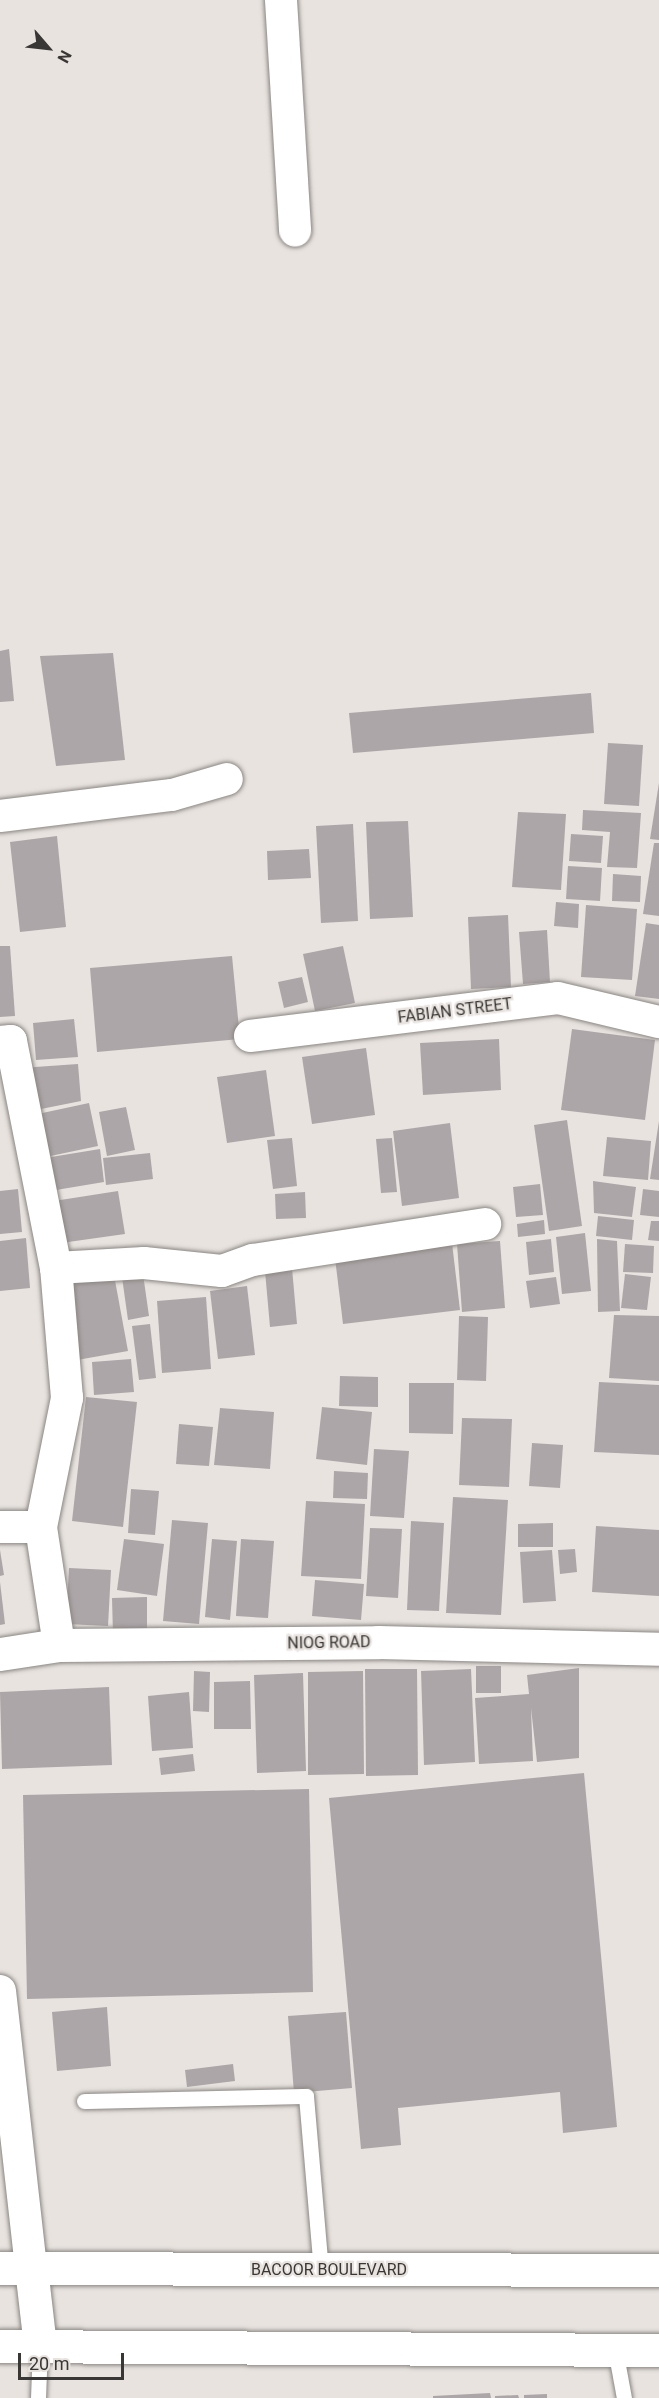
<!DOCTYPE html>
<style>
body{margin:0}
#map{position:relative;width:659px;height:2398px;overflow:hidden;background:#e8e3df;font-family:Roboto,sans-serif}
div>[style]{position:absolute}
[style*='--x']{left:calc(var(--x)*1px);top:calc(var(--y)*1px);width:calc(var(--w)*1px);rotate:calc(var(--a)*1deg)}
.building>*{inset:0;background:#ada6a8}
.roads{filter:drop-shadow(0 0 2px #8a8682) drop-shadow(0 0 2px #8a8682)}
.service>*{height:15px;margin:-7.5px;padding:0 7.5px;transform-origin:7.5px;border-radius:7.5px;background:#fff}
.minor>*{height:32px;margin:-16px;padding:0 16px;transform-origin:16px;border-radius:16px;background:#fff}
.tertiary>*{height:33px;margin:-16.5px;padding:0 16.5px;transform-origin:16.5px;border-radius:16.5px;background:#fff}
.primary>*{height:33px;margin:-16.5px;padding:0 16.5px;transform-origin:16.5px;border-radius:16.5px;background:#fff}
span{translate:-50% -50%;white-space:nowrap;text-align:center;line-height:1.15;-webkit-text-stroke:4.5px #e8e3df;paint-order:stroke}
.street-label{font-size:16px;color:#393735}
.north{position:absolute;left:18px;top:18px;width:60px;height:60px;-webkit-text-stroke:4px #e8e3df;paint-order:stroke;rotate:118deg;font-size:16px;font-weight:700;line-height:24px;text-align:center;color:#393735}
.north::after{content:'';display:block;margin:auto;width:21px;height:27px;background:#393735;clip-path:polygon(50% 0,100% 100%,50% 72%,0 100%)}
.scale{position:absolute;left:18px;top:2353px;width:106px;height:27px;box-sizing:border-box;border:3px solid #393735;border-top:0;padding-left:8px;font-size:18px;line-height:21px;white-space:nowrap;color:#393735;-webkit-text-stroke:4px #e8e3df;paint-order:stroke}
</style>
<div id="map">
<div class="building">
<i style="clip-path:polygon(9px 649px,14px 701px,0 702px,0 651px)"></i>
<i style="clip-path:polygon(113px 653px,125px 760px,56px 766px,40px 656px)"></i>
<i style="clip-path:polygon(591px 693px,594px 733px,353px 753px,349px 713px)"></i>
<i style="clip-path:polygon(608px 743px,643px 745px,639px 806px,604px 804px)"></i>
<i style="clip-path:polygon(659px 783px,659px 840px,650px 839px)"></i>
<i style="clip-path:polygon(583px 810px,641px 813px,637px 868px,607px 867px,610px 832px,582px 830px)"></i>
<i style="clip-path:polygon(518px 812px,566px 814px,561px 890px,512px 887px)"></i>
<i style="clip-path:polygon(408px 821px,413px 917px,370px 919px,366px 822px)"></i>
<i style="clip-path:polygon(353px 824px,358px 921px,321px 923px,316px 826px)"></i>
<i style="clip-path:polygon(571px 834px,603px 836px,601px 863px,569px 861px)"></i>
<i style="clip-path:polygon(57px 836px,66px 927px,20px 932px,10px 842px)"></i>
<i style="clip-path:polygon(654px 843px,659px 843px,659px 916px,643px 914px)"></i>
<i style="clip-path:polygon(309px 849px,311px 878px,268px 880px,267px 851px)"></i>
<i style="clip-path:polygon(568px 866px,602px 868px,600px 901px,566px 899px)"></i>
<i style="clip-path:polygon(613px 874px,641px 876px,640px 902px,612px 901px)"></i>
<i style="clip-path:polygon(556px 902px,579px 904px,578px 928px,554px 926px)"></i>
<i style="clip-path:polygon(586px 905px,637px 909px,632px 980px,581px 977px)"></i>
<i style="clip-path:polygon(508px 915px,511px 987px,471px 989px,468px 917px)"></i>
<i style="clip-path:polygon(646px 923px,659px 925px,659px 999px,635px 996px)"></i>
<i style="clip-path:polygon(547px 930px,550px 982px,523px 984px,519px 932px)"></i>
<i style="clip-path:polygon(0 946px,10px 946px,15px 1016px,0 1017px)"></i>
<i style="clip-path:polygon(343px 946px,355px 1003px,315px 1011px,303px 954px)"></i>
<i style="clip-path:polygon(232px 956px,240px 1039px,97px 1052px,90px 968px)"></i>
<i style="clip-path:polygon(302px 977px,308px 1002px,284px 1008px,278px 982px)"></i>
<i style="clip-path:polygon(74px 1019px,78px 1057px,36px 1060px,33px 1023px)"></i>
<i style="clip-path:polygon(572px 1029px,655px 1040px,645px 1120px,561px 1110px)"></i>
<i style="clip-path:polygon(499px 1039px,501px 1090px,423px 1095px,420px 1043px)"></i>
<i style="clip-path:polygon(366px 1048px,375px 1115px,312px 1124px,302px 1057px)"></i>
<i style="clip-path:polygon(78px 1064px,81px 1101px,26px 1112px,21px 1068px)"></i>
<i style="clip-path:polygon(266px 1070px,275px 1136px,227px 1143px,217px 1077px)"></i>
<i style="clip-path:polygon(89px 1103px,98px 1146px,41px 1158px,33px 1115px)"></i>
<i style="clip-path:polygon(126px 1107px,135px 1150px,107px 1156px,99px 1112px)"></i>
<i style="clip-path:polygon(567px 1120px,582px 1226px,549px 1231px,534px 1125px)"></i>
<i style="clip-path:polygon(659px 1121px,659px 1180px,650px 1179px)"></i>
<i style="clip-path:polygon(450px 1123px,459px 1198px,402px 1206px,393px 1131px)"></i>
<i style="clip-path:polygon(607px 1137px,651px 1141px,648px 1180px,603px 1176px)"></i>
<i style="clip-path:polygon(292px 1138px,297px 1186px,273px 1189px,267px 1140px)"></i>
<i style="clip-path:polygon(392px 1138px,397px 1192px,381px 1193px,376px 1139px)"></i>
<i style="clip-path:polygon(100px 1149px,104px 1182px,50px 1191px,45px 1158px)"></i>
<i style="clip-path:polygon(150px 1153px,153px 1179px,106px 1185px,103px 1158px)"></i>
<i style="clip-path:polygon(593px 1181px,636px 1187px,632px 1217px,594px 1213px)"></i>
<i style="clip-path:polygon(540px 1184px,543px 1215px,516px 1217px,513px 1187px)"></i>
<i style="clip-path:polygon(18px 1189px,22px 1232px,0 1234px,0 1191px)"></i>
<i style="clip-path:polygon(643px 1189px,659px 1191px,659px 1217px,640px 1215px)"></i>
<i style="clip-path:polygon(118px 1191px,125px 1234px,61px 1243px,54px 1201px)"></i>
<i style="clip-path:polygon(305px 1192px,306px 1218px,276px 1219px,275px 1194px)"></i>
<i style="clip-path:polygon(598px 1216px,634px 1220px,632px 1240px,596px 1236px)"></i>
<i style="clip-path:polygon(544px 1220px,545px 1234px,518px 1237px,517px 1224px)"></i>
<i style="clip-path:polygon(651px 1221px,659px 1221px,659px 1241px,648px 1240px)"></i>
<i style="clip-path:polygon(585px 1233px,591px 1291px,562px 1294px,556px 1237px)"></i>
<i style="clip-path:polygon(26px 1238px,30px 1288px,0 1291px,0 1241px)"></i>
<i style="clip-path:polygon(551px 1239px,554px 1272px,529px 1275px,526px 1242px)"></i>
<i style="clip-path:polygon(597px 1239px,617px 1241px,620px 1311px,598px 1312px)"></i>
<i style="clip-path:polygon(500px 1241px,505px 1308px,462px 1312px,457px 1244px)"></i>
<i style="clip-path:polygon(452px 1243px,460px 1310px,343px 1324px,335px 1258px)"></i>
<i style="clip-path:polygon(625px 1244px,654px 1246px,653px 1273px,623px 1272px)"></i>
<i style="clip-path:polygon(142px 1267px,149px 1316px,128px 1320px,121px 1270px)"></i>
<i style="clip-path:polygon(292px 1268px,297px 1324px,270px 1327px,265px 1271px)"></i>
<i style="clip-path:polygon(625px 1274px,651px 1277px,647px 1310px,621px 1308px)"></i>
<i style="clip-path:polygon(114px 1275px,128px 1351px,77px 1360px,64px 1284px)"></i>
<i style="clip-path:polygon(556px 1277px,560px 1304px,530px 1308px,526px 1281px)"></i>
<i style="clip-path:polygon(247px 1286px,255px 1355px,218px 1359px,210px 1291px)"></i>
<i style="clip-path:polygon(206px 1297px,211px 1369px,162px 1373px,157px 1301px)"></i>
<i style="clip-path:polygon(614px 1315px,659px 1316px,659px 1381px,609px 1378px)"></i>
<i style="clip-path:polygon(459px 1316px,488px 1317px,486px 1381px,457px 1380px)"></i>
<i style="clip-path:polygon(150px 1324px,156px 1378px,139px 1380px,132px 1326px)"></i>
<i style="clip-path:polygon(131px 1359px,134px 1392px,94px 1395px,92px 1362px)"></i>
<i style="clip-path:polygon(340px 1376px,378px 1377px,378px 1407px,339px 1406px)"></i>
<i style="clip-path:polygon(599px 1382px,659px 1385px,659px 1455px,594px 1452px)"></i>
<i style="clip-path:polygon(409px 1383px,454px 1383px,453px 1434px,409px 1433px)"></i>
<i style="clip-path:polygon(86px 1397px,137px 1402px,123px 1527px,72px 1521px)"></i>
<i style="clip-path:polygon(322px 1407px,372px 1412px,367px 1465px,316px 1459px)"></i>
<i style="clip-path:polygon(220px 1408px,274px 1412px,270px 1469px,214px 1465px)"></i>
<i style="clip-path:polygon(462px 1418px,512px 1419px,509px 1487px,459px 1485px)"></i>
<i style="clip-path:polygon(179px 1424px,213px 1427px,209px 1466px,176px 1464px)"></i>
<i style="clip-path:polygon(532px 1443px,563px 1445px,560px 1488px,529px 1486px)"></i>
<i style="clip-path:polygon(374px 1449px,409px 1451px,404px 1518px,370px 1516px)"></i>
<i style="clip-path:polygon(334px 1471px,368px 1473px,367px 1499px,333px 1498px)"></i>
<i style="clip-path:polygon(131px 1489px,159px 1491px,155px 1535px,128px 1533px)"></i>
<i style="clip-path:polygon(453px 1497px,508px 1500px,501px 1615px,446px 1613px)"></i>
<i style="clip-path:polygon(306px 1501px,365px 1504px,361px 1579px,301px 1576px)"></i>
<i style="clip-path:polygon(172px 1520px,208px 1523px,199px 1624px,163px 1621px)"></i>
<i style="clip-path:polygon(411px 1521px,444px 1523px,439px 1611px,407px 1610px)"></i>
<i style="clip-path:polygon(553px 1523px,553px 1547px,518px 1547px,518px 1524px)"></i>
<i style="clip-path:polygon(596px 1526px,659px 1530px,659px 1596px,592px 1592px)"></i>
<i style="clip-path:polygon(370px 1528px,402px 1529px,398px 1598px,366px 1596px)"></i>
<i style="clip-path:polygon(124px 1539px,164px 1544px,157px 1596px,117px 1590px)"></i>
<i style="clip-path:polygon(212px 1539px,237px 1541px,230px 1620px,205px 1617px)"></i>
<i style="clip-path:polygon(241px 1539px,274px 1541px,268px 1618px,236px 1616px)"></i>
<i style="clip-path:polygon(575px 1549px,577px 1572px,560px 1574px,558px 1550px)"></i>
<i style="clip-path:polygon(0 1550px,4px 1575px,0 1576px)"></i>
<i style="clip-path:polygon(552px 1550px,556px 1601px,523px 1603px,520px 1552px)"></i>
<i style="clip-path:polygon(69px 1568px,111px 1570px,108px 1626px,66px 1624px)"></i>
<i style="clip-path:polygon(315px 1580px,364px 1584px,361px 1620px,312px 1616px)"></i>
<i style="clip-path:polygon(0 1582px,5px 1624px,0 1625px)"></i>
<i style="clip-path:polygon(147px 1597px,147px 1635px,113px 1635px,112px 1598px)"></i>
<i style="clip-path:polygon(476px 1666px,501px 1666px,501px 1693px,476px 1693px)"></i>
<i style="clip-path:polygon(579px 1668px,579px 1758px,537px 1762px,531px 1708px,533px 1761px,479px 1764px,475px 1698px,529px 1694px,527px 1675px)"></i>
<i style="clip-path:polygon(365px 1669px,417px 1669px,418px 1775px,366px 1776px)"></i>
<i style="clip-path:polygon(471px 1669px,475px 1762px,424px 1765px,421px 1671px)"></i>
<i style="clip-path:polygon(194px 1671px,210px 1672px,209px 1712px,193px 1711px)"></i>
<i style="clip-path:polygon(363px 1671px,364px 1774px,308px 1775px,308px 1672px)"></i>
<i style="clip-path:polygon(303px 1673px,306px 1771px,257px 1773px,254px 1675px)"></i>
<i style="clip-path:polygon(250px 1681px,251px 1729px,214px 1729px,214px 1682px)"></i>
<i style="clip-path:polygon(109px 1687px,112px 1765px,2px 1769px,0 1692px)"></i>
<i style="clip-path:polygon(189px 1692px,193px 1748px,152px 1751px,148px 1696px)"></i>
<i style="clip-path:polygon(193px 1754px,195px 1771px,161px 1775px,159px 1758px)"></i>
<i style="clip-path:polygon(584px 1773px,617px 2127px,563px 2133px,560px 2092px,398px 2108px,401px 2145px,361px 2149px,329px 1798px)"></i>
<i style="clip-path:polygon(309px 1789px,313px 1992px,27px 1999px,23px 1795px)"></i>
<i style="clip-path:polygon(107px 2007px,111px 2066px,57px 2071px,52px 2012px)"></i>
<i style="clip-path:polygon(346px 2012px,352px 2088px,294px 2093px,288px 2016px)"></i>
<i style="clip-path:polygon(233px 2064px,235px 2081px,187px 2087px,185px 2070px)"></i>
<i style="clip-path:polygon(490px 2393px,491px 2398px,433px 2398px,433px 2396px)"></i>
<i style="clip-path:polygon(547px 2394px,547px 2398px,524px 2398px,524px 2395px)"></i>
<i style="clip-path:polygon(518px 2395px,519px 2398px,495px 2398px,495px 2396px)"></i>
</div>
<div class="roads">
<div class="service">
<i style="--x:84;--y:2101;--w:222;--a:-1.3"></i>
<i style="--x:306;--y:2096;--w:175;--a:85.1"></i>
<i style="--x:615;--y:2349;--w:50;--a:79.6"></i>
<i style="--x:38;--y:2398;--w:52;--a:-87.8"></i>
</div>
<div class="minor">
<i style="--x:281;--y:0;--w:231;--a:86.5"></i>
<i style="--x:0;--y:816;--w:173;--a:-7"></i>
<i style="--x:172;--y:795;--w:57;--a:-16.2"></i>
<i style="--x:250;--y:1036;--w:310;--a:-7"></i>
<i style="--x:558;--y:998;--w:104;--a:13.4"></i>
<i style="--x:0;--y:1042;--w:11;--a:-5"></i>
<i style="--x:11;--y:1041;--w:231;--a:78.8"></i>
<i style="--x:0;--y:1527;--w:41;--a:0"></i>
<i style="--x:59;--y:1645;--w:119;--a:-98.7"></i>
<i style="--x:41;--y:1527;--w:132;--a:-78.6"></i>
<i style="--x:67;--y:1398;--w:130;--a:-94.8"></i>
<i style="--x:56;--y:1268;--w:88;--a:-3.3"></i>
<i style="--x:144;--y:1263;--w:78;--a:5.9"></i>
<i style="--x:222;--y:1271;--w:33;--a:-20"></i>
<i style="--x:253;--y:1260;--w:235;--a:-8.8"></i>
<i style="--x:0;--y:1991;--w:279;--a:83.6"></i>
</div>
<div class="tertiary">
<i style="--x:0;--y:1654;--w:60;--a:-8.7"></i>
<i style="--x:59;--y:1645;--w:319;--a:-0.5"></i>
<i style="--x:378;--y:1642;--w:281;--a:1.4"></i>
</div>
<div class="primary">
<i style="--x:0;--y:2268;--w:659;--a:0.17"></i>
<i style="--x:31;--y:2268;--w:79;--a:83.4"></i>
<i style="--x:0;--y:2346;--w:659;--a:0.35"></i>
</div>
</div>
<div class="street-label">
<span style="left:455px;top:1011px;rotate:-7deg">FABIAN STREET</span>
<span style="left:329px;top:1643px;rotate:-1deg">NIOG ROAD</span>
<span style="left:329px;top:2270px">BACOOR BOULEVARD</span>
</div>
<div class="north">N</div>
<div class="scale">20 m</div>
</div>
